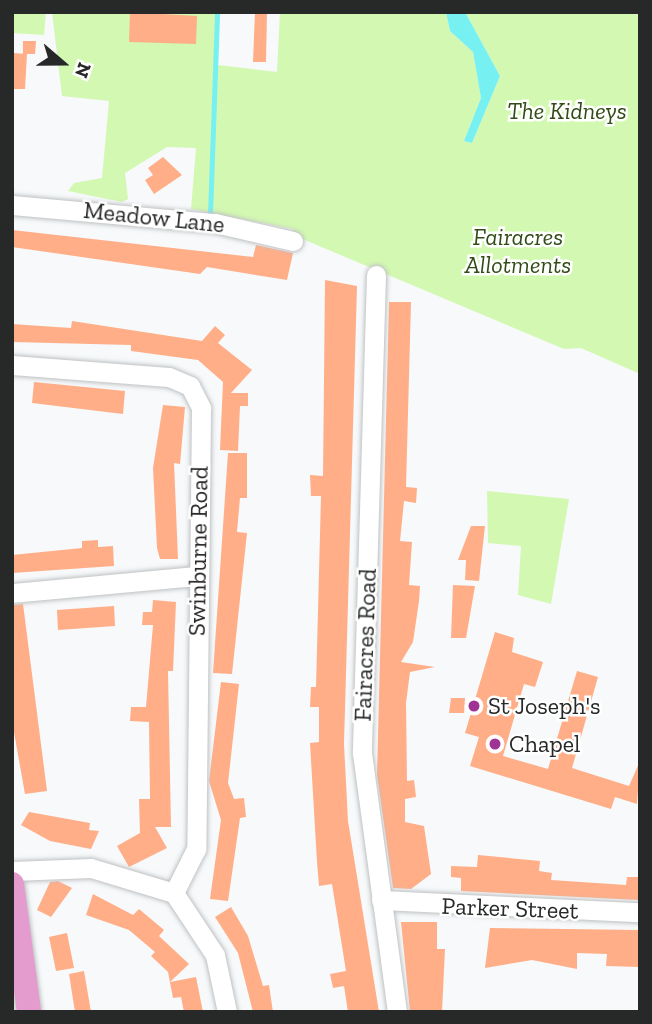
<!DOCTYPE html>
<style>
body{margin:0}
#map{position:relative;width:652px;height:1024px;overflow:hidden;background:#f7f9fb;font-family:"Zilla Slab",serif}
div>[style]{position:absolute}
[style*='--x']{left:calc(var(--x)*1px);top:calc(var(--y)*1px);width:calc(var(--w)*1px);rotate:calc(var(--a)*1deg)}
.green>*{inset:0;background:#d3f8b2}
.water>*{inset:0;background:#77f0f1}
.stream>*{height:4.5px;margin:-2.25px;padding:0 2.25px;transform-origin:2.25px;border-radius:2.25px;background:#77f0f1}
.building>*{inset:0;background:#ffae88}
.roads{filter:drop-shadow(0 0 2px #bfc1c2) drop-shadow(0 0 2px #bfc1c2)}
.minor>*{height:19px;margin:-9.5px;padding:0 9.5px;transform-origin:9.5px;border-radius:9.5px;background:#fff}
.major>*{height:24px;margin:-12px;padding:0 12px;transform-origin:12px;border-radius:12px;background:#e39ccd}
.dots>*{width:19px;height:19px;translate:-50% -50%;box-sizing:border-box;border:4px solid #fff;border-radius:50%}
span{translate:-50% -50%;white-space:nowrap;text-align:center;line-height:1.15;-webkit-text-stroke:5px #fff;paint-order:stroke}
.park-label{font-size:24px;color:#334c17;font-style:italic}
.street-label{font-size:24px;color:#272828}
.poi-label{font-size:24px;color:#272828}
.left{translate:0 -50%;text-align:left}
.frame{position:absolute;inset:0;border:14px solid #272828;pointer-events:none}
.north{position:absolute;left:28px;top:28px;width:70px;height:70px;-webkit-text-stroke:5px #fff;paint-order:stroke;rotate:110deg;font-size:19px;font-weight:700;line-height:28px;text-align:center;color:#272828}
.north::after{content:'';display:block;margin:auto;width:24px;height:32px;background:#272828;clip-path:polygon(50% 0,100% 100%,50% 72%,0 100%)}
</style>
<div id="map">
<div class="green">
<i style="clip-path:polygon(12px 12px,46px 12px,44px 35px,12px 33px)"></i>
<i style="clip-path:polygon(52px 12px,220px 12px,218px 65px,277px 72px,280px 12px,446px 12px,450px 31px,473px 52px,481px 98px,464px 141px,472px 143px,500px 76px,465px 12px,640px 12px,640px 374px,581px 348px,564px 349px,293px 235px,293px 229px,191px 209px,196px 148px,167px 147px,125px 173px,128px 199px,122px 202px,68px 191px,74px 183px,102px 178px,109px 101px,62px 96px)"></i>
<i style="clip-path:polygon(487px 491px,569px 499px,551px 604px,518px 595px,521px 546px,488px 543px)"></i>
</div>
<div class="water">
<i style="clip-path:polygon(446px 12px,465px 12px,500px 76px,472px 143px,464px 141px,481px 98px,473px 52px,450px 31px)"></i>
</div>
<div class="stream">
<i style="--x:210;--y:215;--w:203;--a:-88"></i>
</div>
<div class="building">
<i style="clip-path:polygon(130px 12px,197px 16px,196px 44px,129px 42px)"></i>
<i style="clip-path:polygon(255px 12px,267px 12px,266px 62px,253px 62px)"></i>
<i style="clip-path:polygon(23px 41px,36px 41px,35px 54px,23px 54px)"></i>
<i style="clip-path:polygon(13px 53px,27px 54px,25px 89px,12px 89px)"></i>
<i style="clip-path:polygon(163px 157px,182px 175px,154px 194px,145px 180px,153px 175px,148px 168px)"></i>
<i style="clip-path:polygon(12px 230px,253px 257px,256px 245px,293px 253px,287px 280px,207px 267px,200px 274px,12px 247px)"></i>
<i style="clip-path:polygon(325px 280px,357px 286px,344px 744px,348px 821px,379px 1012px,348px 1012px,344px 986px,333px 988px,330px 974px,346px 971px,332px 884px,319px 886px,317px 862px,310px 743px,319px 742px,319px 707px,310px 707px,311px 687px,316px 687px,321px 496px,311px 496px,310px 475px,323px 476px)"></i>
<i style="clip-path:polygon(389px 302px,411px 302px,406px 487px,417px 488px,416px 503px,404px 501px,400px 541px,412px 542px,409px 585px,420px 586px,419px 601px,413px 642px,401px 662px,435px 667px,410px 672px,406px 703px,407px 781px,414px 780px,416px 797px,405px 799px,405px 822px,424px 826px,431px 874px,411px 889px,393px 888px,377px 775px)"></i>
<i style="clip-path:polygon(72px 321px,202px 341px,215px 326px,225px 335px,218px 343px,252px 370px,231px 393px,248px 393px,248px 406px,240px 406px,238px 451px,220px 450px,223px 382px,198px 360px,131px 351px,131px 345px,12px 342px,12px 324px,71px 328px)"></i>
<i style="clip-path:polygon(34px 382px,125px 391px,123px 414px,32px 403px)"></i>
<i style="clip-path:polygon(163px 405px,185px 407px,180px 464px,174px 463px,178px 559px,160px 559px,157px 548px,153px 468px)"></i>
<i style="clip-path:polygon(228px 453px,247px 453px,247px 498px,240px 498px,237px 532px,247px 533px,232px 674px,213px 673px)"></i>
<i style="clip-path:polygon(471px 526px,485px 526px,479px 581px,465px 580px,466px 560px,458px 560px)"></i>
<i style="clip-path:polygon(98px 540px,98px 547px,113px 546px,114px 566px,12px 573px,12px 555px,82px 548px,82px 541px)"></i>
<i style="clip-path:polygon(453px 585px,475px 586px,466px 638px,451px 638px)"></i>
<i style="clip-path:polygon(153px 600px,176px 602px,173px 671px,168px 671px,171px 827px,155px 827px,167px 848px,129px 867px,117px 846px,140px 833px,139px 799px,150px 799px,149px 722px,130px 721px,131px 707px,146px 707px,153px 625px,142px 625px,143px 612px,152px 612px)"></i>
<i style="clip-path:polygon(23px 604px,47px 791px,25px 794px,12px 721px,12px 605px)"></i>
<i style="clip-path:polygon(114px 606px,115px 626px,58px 630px,57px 610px)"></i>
<i style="clip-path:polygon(495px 632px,514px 638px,512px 652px,543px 662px,535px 687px,524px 684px,503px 756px,548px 769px,577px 671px,598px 677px,572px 768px,629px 786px,640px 761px,637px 804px,615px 797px,611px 809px,470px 766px,479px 737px,465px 733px)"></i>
<i style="clip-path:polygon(221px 682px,239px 684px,228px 783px,234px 799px,244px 798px,246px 817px,240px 818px,228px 901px,210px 899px,221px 820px,209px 781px)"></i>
<i style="clip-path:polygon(451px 698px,465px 698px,464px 713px,449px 713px)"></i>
<i style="clip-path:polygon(29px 812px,90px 823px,89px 830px,99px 831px,91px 849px,50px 841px,21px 825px)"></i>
<i style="clip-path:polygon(478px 855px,540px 861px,539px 871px,552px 873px,551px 880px,626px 885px,627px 877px,639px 877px,638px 900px,461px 891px,461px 878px,451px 877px,451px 866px,477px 867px)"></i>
<i style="clip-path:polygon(58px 881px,72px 888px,51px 917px,37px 910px,50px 882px)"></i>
<i style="clip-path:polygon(93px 894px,133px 915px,139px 909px,164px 930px,159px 936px,189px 964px,170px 982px,196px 977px,203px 1012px,184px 1012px,181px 997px,173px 998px,168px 972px,151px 956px,155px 952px,129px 930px,86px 915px)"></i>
<i style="clip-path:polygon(231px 907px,248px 936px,263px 986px,269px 985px,273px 1012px,253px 1012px,238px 953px,215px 917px)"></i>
<i style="clip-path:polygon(401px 922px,437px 922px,437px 949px,445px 949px,442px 1012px,410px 1012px)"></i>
<i style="clip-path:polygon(490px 928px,640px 930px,639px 967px,606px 966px,607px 954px,577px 953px,577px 969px,532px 960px,485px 968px)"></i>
<i style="clip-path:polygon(67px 933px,74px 968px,56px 971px,49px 937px)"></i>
<i style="clip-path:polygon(84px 971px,91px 1012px,75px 1012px,69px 974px)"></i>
</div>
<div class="roads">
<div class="minor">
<i style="--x:12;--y:205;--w:204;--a:5.1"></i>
<i style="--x:215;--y:223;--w:80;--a:13"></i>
<i style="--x:376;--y:275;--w:478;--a:91.7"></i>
<i style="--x:362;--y:753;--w:261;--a:82.3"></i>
<i style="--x:12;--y:365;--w:157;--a:4.4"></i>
<i style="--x:169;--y:377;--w:23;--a:23"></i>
<i style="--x:190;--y:386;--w:25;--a:63"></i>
<i style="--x:201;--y:408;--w:441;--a:90.6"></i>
<i style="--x:196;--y:849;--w:49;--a:116.6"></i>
<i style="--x:12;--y:593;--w:186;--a:-5.3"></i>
<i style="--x:12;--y:871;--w:79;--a:-2.2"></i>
<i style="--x:91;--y:868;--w:87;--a:16.8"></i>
<i style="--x:174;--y:893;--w:74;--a:56.5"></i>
<i style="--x:215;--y:955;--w:58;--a:78.1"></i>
<i style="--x:381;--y:900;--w:259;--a:2.7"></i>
</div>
<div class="major">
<i style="--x:12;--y:884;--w:129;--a:82.4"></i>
</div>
</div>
<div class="dots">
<i style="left:474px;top:706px;background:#9e3394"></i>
<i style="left:495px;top:744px;background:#9e3394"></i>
</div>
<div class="park-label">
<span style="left:567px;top:111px">The Kidneys</span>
<span style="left:518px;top:251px">Fairacres<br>Allotments</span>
</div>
<div class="street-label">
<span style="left:154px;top:217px;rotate:6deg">Meadow Lane</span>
<span style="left:198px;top:551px;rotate:-89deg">Swinburne Road</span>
<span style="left:365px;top:645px;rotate:-88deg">Fairacres Road</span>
<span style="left:510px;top:908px;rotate:2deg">Parker Street</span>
</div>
<div class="poi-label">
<span class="left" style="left:488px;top:706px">St Joseph's</span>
<span class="left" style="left:509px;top:744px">Chapel</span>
</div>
<div class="frame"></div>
<div class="north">N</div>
</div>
